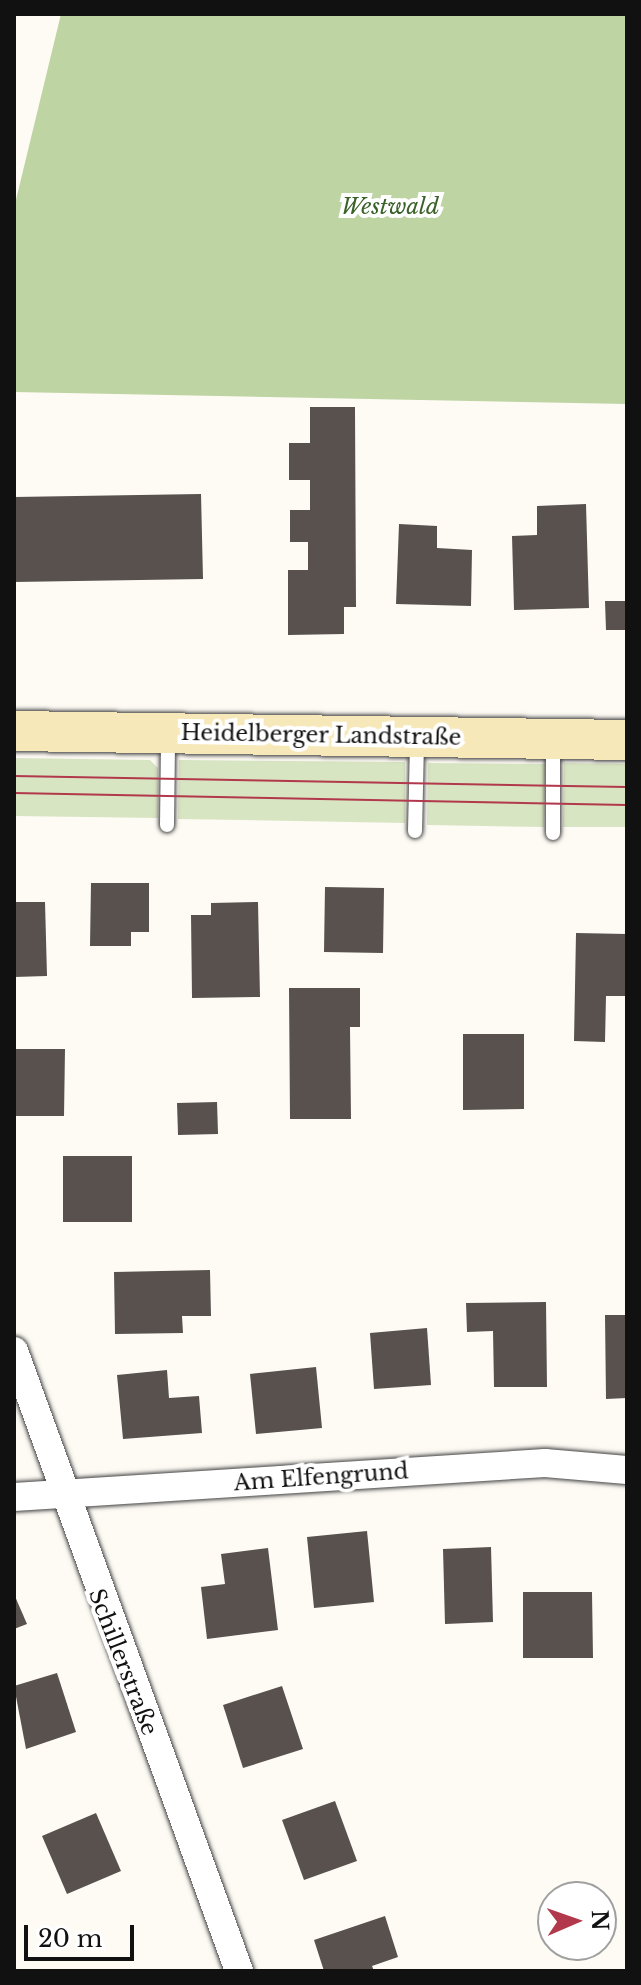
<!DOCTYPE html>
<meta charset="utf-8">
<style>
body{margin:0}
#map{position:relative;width:641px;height:1985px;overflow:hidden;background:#fefbf5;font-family:"Libre Baskerville",serif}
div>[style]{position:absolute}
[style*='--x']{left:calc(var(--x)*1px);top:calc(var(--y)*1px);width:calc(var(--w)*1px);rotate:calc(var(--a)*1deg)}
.green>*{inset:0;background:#d8e5c2}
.forest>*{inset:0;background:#bed4a3}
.building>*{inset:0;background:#58514e}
.roads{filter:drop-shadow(0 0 2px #444) drop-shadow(0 0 2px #444)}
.lane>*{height:14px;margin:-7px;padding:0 7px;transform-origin:7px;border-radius:7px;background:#fff}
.street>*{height:28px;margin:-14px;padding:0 14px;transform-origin:14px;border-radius:14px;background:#fff}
.secondary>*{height:40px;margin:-20px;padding:0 20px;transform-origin:20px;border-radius:20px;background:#f6e8b9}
.tram>*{height:2px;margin:-1px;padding:0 1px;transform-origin:1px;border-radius:1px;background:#b1394b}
span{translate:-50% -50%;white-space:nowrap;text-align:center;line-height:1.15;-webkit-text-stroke:8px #fff;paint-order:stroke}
.park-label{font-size:22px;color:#3a6128;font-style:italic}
.street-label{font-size:22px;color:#111}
.frame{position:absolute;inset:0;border:16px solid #111;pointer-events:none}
.north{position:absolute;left:537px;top:1881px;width:80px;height:80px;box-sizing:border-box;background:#fff;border:2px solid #a0a0a0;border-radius:50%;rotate:88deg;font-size:22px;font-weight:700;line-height:32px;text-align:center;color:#111}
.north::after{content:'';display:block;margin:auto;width:28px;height:36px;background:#b1394b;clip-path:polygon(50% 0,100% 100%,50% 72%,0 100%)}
.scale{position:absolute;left:24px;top:1925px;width:110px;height:36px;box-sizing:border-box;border:4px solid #111;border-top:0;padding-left:10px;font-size:24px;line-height:28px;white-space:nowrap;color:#111;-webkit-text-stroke:6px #fff;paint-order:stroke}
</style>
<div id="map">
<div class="green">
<i style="clip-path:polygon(14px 758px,150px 760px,158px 768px,158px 818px,14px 816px)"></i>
<i style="clip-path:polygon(179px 760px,405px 762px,405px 823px,178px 819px)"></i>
<i style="clip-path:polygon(428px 763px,545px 764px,544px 827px,427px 825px)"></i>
<i style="clip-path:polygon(564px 763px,627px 764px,627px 827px,563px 827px)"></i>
</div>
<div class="forest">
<i style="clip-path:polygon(61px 14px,627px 14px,627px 404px,14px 392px,14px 208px)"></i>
</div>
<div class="building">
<i style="clip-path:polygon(310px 407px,355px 407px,356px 607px,344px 607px,344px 634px,288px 635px,288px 570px,308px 570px,308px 542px,290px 542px,290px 510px,310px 510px,310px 480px,289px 480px,289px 443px,310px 443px)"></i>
<i style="clip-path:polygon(201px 494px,203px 579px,14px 582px,14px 497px)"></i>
<i style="clip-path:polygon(586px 504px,589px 608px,514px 610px,512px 536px,537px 535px,537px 506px)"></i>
<i style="clip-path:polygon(399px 524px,437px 526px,437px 548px,472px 550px,471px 606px,396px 604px)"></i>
<i style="clip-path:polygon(605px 601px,627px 601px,627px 630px,606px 630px)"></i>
<i style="clip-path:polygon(91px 883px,149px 883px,149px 932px,131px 932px,131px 946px,90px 946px)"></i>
<i style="clip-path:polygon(325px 887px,384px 888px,383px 953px,324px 952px)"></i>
<i style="clip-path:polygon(14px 902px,45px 902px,47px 976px,14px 977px)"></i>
<i style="clip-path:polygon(258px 902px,260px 997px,192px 998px,191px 915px,211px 915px,211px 903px)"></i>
<i style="clip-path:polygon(576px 933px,627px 934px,627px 996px,606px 996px,605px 1042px,574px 1041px)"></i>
<i style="clip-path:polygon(289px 988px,360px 988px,360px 1027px,350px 1027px,351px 1119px,290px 1119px)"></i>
<i style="clip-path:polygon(463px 1034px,524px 1034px,524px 1109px,463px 1110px)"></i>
<i style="clip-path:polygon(14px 1049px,65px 1049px,64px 1116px,14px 1116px)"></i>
<i style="clip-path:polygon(217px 1102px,218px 1134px,178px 1135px,177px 1103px)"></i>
<i style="clip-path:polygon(63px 1156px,132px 1156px,132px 1222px,63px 1222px)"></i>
<i style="clip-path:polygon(210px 1270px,211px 1316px,182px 1316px,183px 1333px,115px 1334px,114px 1272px)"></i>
<i style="clip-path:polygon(546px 1302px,547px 1387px,494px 1387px,493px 1331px,467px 1332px,466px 1303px)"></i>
<i style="clip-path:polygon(605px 1315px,627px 1315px,627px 1398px,606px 1399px)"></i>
<i style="clip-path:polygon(427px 1328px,431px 1385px,374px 1389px,370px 1333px)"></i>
<i style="clip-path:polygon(316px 1367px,322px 1428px,256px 1434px,250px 1374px)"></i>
<i style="clip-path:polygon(167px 1370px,169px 1398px,199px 1396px,202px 1433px,123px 1439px,117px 1375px)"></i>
<i style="clip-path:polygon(367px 1531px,374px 1602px,314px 1608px,307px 1537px)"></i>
<i style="clip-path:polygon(491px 1547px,493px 1622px,445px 1624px,443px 1549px)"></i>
<i style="clip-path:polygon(268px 1548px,278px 1630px,207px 1639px,201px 1587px,225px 1584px,221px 1554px)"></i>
<i style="clip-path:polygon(523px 1592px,592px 1592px,593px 1658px,523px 1658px)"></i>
<i style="clip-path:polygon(14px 1594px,27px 1624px,14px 1629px)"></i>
<i style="clip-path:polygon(57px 1673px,76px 1732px,26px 1749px,14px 1686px)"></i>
<i style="clip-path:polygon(282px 1686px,303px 1749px,243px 1768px,223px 1705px)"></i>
<i style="clip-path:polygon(335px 1801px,357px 1861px,304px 1880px,282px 1820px)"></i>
<i style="clip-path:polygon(96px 1813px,121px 1871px,67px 1894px,42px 1836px)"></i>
<i style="clip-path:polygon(385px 1916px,398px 1957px,372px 1966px,374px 1971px,324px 1971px,314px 1940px)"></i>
</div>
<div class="roads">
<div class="lane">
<i style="--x:167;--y:825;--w:88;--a:-89.3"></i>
<i style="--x:415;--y:831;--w:91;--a:-88.7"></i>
<i style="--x:553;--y:833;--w:90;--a:-90"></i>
</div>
<div class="street">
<i style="--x:14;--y:1351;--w:660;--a:70.05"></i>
<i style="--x:14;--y:1497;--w:532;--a:-3.66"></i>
<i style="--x:545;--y:1463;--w:82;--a:4.9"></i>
</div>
<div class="secondary">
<i style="--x:14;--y:731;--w:613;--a:0.84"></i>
</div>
</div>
<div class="tram">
<i style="--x:14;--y:776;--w:613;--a:1.03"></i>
<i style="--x:14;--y:793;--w:613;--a:1.12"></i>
</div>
<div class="park-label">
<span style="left:390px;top:207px">Westwald</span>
</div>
<div class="street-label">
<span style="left:321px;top:735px;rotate:1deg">Heidelberger Landstraße</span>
<span style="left:321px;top:1477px;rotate:-4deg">Am Elfengrund</span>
<span style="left:123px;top:1662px;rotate:69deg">Schillerstraße</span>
</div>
<div class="frame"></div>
<div class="north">N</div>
<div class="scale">20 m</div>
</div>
